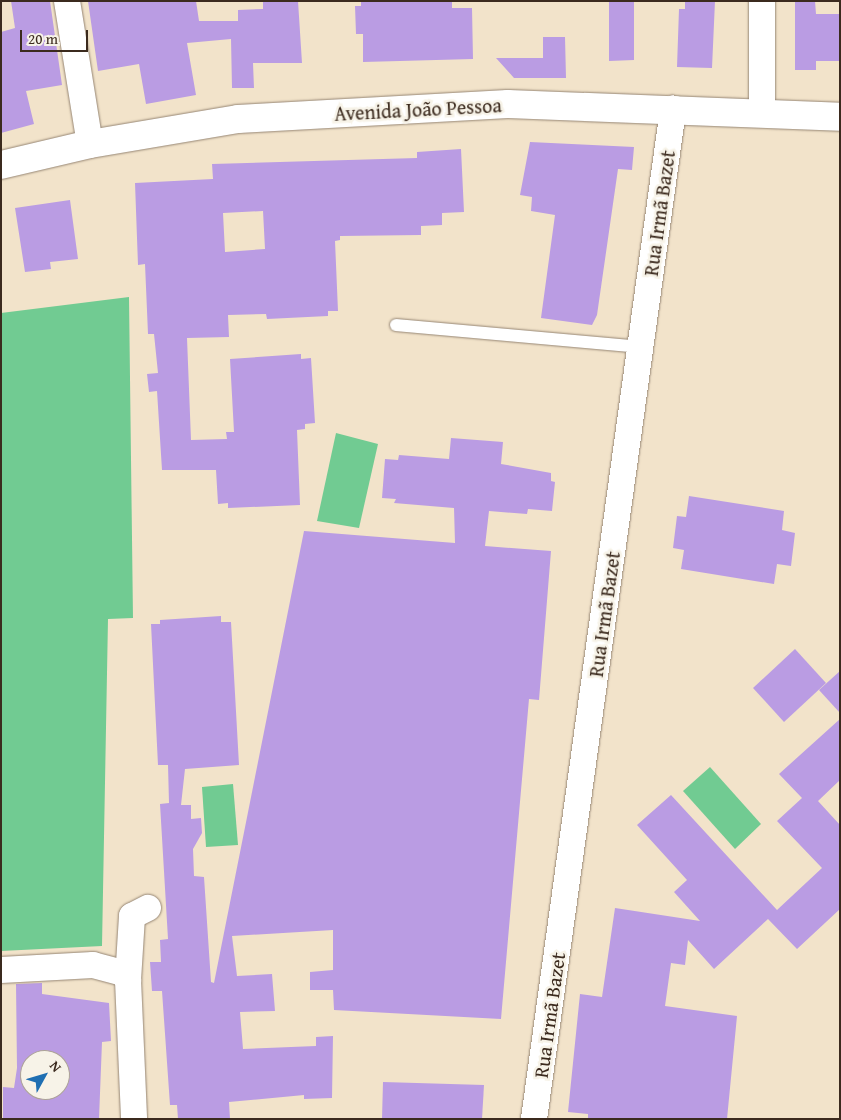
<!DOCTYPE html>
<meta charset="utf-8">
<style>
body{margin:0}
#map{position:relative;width:841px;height:1120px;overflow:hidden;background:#f2e3ca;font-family:"Gentium Book Plus",serif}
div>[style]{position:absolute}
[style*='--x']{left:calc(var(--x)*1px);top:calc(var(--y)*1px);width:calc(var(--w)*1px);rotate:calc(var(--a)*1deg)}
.green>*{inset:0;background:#71cb92}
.building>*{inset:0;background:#ba9ce3}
.roads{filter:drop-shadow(0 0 1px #968674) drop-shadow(0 0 1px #968674)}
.lane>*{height:12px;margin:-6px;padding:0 6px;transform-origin:6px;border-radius:6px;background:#fff}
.street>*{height:26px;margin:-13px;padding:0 13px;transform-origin:13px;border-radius:13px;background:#fff}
.primary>*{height:28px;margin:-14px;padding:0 14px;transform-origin:14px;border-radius:14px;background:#fff}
span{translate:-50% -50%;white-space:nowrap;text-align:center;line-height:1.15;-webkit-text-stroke:5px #f7f3e8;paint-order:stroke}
.street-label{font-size:20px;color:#3b2a1e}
.frame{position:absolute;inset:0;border:2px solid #3b2a1e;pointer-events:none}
.north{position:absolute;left:20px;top:1050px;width:50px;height:50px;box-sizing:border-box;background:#f7f3e8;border:1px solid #aca397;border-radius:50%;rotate:51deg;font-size:14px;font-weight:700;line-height:20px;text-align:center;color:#3b2a1e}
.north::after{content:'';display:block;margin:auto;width:18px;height:22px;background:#1f6fb2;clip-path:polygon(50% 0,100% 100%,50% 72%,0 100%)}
.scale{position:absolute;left:20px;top:30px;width:68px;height:22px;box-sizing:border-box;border:2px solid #3b2a1e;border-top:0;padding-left:6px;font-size:15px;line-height:18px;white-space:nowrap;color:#3b2a1e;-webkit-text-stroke:4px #f7f3e8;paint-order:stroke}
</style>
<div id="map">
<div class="green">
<i style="clip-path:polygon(129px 297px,133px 618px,108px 619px,102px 946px,1px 951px,1px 313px)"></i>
<i style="clip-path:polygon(336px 433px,378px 444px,359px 528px,317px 521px)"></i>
<i style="clip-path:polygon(710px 767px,761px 824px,735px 849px,683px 791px)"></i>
<i style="clip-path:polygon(233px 784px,238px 845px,206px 847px,202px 787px)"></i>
</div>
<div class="building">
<i style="clip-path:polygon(11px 1px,50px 1px,62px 85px,26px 91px,34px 124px,1px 133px,1px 32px,15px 28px)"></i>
<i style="clip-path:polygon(88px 1px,196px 1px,199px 21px,238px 21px,238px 10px,263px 9px,263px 1px,298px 1px,302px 63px,253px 63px,254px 88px,232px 88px,231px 39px,187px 43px,196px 95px,146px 104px,139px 64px,98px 71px)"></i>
<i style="clip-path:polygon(361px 1px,452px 2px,452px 8px,472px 8px,473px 59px,363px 62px,363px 34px,356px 34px,355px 6px,361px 6px)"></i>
<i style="clip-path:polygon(609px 1px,634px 1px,634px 60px,609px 61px)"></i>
<i style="clip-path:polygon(685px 1px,715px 1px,712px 68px,677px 67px,679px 9px,685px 9px)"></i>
<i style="clip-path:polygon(795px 1px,815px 1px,816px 14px,840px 14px,840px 61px,816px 61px,816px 70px,795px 70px)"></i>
<i style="clip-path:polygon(543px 37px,565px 37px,566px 78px,514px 78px,496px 58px,543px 58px)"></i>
<i style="clip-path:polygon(530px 142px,634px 147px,632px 170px,618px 169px,597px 315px,592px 325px,541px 318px,555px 215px,531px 211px,532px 197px,520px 195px)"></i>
<i style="clip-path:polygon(evenodd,461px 149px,464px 212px,442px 213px,442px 225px,421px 226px,421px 235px,340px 236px,340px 240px,335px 241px,338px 311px,328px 311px,328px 316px,267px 319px,266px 314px,228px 315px,229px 337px,187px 338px,191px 440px,227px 439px,226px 432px,234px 432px,230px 359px,301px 354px,301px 359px,311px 358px,315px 423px,305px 424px,305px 429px,297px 430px,300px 505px,228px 508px,228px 503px,218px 504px,216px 470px,162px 470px,157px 391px,149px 392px,147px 374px,158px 373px,154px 334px,148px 334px,145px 264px,138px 265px,135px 183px,213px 179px,212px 164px,417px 158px,417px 152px,461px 149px,263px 211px,265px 249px,225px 252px,223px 213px,263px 211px)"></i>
<i style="clip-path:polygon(70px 200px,78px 259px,50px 262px,51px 269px,25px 272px,15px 208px)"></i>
<i style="clip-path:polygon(451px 438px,503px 442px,501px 464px,551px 473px,551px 481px,555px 482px,552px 511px,528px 509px,527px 514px,489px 511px,485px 546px,551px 551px,539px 700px,529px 699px,501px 1019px,334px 1010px,333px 990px,310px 990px,310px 972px,333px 970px,333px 930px,232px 936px,237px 976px,272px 974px,275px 1011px,240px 1012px,243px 1049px,316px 1046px,316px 1037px,333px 1036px,332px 1098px,304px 1099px,304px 1095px,229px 1102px,230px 1119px,178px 1119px,177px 1105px,170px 1105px,162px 991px,152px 991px,150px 962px,161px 962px,160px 940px,168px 939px,160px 804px,169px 803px,168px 765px,158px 765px,151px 624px,160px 624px,160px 620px,221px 616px,221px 622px,231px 622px,239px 765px,185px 769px,181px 805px,191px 805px,191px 819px,201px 818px,202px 833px,193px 849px,194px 876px,204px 877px,211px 982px,214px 983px,304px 531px,455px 543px,454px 508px,394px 503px,396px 499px,382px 498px,385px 459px,398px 460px,399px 455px,449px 459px)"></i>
<i style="clip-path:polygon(689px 496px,784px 511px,782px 530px,795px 533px,791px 566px,777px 564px,774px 584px,681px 569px,684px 550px,673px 548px,677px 516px,686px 517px)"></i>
<i style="clip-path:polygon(795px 649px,826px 683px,784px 722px,753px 688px)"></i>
<i style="clip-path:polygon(840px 671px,840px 713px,819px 690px)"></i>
<i style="clip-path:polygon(840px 719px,840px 780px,818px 801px,840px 825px,840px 909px,797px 949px,768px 919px,714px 969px,688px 940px,685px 965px,671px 963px,665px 1006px,737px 1016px,727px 1119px,588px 1119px,588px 1114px,568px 1112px,580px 994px,602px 997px,615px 908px,700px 921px,674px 892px,687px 880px,637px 825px,671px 795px,777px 910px,822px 868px,777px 821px,802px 798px,779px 774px)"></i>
<i style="clip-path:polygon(evenodd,42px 983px,42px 994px,109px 1003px,111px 1041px,102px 1042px,99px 1119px,3px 1119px,3px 1087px,14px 1088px,17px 1068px,16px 984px,42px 983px,30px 1060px,60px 1060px,60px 1090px,30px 1090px,30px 1060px)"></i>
<i style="clip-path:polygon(383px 1082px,484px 1085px,482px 1119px,382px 1119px)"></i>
</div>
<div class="roads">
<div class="lane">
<i style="--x:396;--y:325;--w:246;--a:5.1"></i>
</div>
<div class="street">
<i style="--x:67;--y:1;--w:145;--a:80.9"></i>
<i style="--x:762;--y:112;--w:111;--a:-90"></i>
<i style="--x:1;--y:970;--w:92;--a:-3.1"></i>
<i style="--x:93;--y:965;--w:31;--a:15"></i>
<i style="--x:123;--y:973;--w:9;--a:54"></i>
<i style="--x:128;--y:980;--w:139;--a:87.5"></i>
<i style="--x:128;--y:980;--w:64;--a:-86.4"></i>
<i style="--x:132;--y:916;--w:18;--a:-27"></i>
<i style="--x:534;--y:1119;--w:1020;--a:-82.16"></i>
</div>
<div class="primary">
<i style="--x:1;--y:165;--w:91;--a:-13.3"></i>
<i style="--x:90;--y:144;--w:150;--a:-9.6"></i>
<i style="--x:238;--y:119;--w:270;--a:-3.2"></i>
<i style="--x:508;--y:104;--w:332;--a:2.2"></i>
</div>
</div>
<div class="street-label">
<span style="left:418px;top:109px;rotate:-3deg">Avenida João Pessoa</span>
<span style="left:659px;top:213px;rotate:-82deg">Rua Irmã Bazet</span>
<span style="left:604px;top:614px;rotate:-82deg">Rua Irmã Bazet</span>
<span style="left:549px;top:1015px;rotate:-82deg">Rua Irmã Bazet</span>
</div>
<div class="frame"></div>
<div class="north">N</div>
<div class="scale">20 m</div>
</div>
